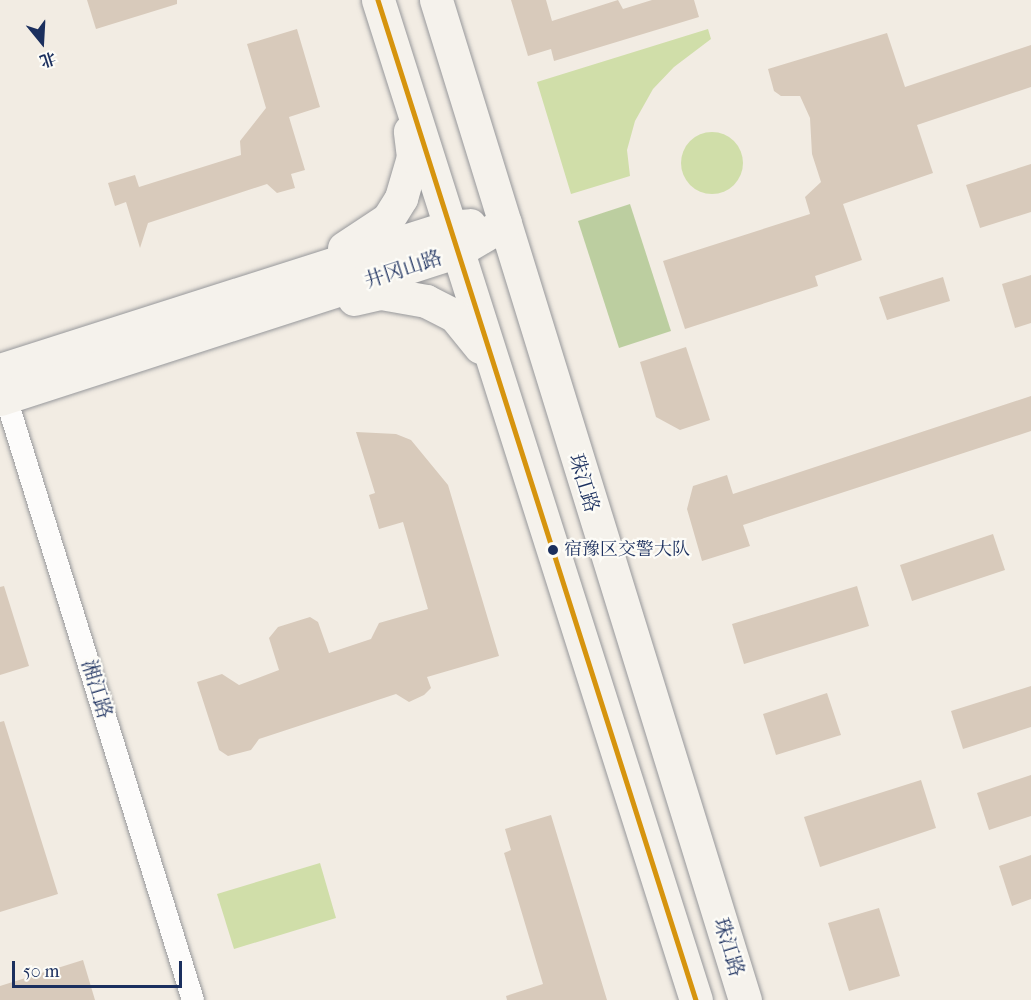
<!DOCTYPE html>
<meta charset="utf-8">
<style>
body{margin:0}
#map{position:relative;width:1031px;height:1000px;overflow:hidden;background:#f2ece3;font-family:"IM FELL French Canon","Noto Serif SC",serif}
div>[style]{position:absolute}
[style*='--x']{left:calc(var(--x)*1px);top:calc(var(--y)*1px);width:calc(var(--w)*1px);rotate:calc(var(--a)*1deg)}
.green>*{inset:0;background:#d0dea9}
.round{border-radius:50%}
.forest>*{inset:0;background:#bccea0}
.building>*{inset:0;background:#d8cabb}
.roads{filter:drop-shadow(0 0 2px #97989b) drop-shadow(0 0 2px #97989b)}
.street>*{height:22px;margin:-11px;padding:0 11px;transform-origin:11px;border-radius:11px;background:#fdfcfb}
.secondary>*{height:33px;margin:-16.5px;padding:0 16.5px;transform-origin:16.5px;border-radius:16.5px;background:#f5f2ec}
.bus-1>*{height:4.5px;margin:-2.25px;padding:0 2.25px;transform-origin:2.25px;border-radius:2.25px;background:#d6940e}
.dots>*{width:16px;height:16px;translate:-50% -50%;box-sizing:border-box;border:3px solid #fdfcf7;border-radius:50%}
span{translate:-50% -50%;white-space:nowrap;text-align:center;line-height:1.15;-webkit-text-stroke:4.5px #fdfcf7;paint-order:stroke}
.bus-label{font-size:18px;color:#1b2f5e}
.left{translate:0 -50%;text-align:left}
.street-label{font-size:20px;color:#1b2f5e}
.north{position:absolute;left:12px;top:12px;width:60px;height:60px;-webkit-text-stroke:4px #fdfcf7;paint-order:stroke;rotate:162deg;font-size:16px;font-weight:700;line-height:24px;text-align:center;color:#1b2f5e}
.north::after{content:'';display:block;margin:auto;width:21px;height:27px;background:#1b2f5e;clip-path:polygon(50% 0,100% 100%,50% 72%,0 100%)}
.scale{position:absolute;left:12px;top:961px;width:170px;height:27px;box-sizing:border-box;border:3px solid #1b2f5e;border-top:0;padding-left:8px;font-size:18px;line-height:21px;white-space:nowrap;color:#1b2f5e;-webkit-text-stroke:4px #fdfcf7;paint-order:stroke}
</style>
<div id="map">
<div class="green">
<i style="clip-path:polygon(708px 29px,711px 39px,674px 67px,653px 89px,635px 121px,627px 150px,630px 176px,571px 194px,537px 82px)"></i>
<i class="round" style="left:681px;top:132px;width:62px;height:62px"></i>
<i style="clip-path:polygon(320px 863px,336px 918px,234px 949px,217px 894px)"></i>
</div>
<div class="forest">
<i style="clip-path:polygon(630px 204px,671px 331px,619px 348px,578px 221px)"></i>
</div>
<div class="building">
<i style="clip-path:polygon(87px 0,177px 0,177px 4px,96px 29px)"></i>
<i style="clip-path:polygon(511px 0,546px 0,552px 21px,618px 0,623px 9px,652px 0,694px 0,699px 17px,554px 61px,551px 49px,528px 56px)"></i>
<i style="clip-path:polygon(297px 29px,320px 107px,289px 117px,305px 170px,291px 174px,295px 188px,277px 193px,267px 184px,148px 223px,140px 248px,126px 202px,115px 206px,108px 183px,135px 175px,139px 187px,241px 155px,240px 141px,266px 108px,247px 44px)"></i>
<i style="clip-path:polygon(887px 33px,905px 87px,1031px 45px,1031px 87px,917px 125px,933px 173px,843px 204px,862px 260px,815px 276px,818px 286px,685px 329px,663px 261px,810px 214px,805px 197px,821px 182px,812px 154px,810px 118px,800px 96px,781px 96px,774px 91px,768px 69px)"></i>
<i style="clip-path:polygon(1031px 164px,1031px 212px,980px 228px,966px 185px)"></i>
<i style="clip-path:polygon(1031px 275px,1031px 323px,1015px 328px,1002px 284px)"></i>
<i style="clip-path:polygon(943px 277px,950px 301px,887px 320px,879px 297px)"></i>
<i style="clip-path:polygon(686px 347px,710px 420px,680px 430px,656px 417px,640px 362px)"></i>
<i style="clip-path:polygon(1031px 396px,1031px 431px,743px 525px,750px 546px,702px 561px,687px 509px,693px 486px,727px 475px,733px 494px)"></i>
<i style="clip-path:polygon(356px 432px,396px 434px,411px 440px,448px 485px,499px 656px,427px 677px,431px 688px,424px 695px,409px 702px,396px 694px,259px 739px,251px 750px,228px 756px,219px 750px,197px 682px,222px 674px,239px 685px,279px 670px,269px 638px,278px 627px,310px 617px,318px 622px,329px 653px,371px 639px,379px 623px,428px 609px,403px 522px,379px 529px,369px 495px,375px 493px)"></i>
<i style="clip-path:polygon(993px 534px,1005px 570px,912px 601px,900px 565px)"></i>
<i style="clip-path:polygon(4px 586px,29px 666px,0 675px,0 587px)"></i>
<i style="clip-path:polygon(857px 586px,869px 626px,744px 664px,732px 624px)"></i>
<i style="clip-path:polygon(1031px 686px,1031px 727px,963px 749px,951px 711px)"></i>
<i style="clip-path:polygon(827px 693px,841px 735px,776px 755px,763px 714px)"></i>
<i style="clip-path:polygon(4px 721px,58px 894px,0 912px,0 722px)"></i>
<i style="clip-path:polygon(1031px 775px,1031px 816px,989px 830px,977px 793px)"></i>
<i style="clip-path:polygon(921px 780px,936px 828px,820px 867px,804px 817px)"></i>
<i style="clip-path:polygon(551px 815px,607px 1000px,507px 1000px,506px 996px,543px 984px,504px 853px,511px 850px,505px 829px)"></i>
<i style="clip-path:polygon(1031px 855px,1031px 899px,1012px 906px,999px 866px)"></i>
<i style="clip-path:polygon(879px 908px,900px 976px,849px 991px,828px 923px)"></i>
<i style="clip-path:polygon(83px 960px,95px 1000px,0 1000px,0 986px)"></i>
</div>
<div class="roads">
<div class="street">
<i style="--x:2;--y:385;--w:644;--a:72.75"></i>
</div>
<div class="secondary">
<i style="--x:378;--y:0;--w:1049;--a:72.36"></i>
<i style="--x:436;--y:0;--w:1047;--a:72.83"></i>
<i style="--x:344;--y:248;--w:53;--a:-33.4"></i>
<i style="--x:388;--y:219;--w:25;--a:-58"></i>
<i style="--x:401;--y:198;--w:43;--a:-73.7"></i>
<i style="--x:413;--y:157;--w:26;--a:-97"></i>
<i style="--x:354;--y:299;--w:28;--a:-13"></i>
<i style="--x:381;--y:293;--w:46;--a:10.1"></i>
<i style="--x:426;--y:301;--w:33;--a:27"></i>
<i style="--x:455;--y:316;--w:40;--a:51"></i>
<i style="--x:0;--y:370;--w:470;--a:-17.7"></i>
<i style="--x:448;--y:227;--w:22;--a:-5"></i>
<i style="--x:0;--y:399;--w:479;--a:-17.9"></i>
<i style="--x:456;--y:252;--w:57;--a:-30.6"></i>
</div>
</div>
<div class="bus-1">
<i style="--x:378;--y:0;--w:1049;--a:72.36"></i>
</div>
<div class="dots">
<i style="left:553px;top:550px;background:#1b2f5e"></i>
</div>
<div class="bus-label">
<span class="left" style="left:564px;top:550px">宿豫区交警大队</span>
</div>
<div class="street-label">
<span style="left:403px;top:269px;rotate:-18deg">井冈山路</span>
<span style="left:584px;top:483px;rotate:73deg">珠江路</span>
<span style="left:97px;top:689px;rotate:73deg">湘江路</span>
<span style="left:729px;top:947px;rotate:73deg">珠江路</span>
</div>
<div class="north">北</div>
<div class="scale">50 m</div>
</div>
